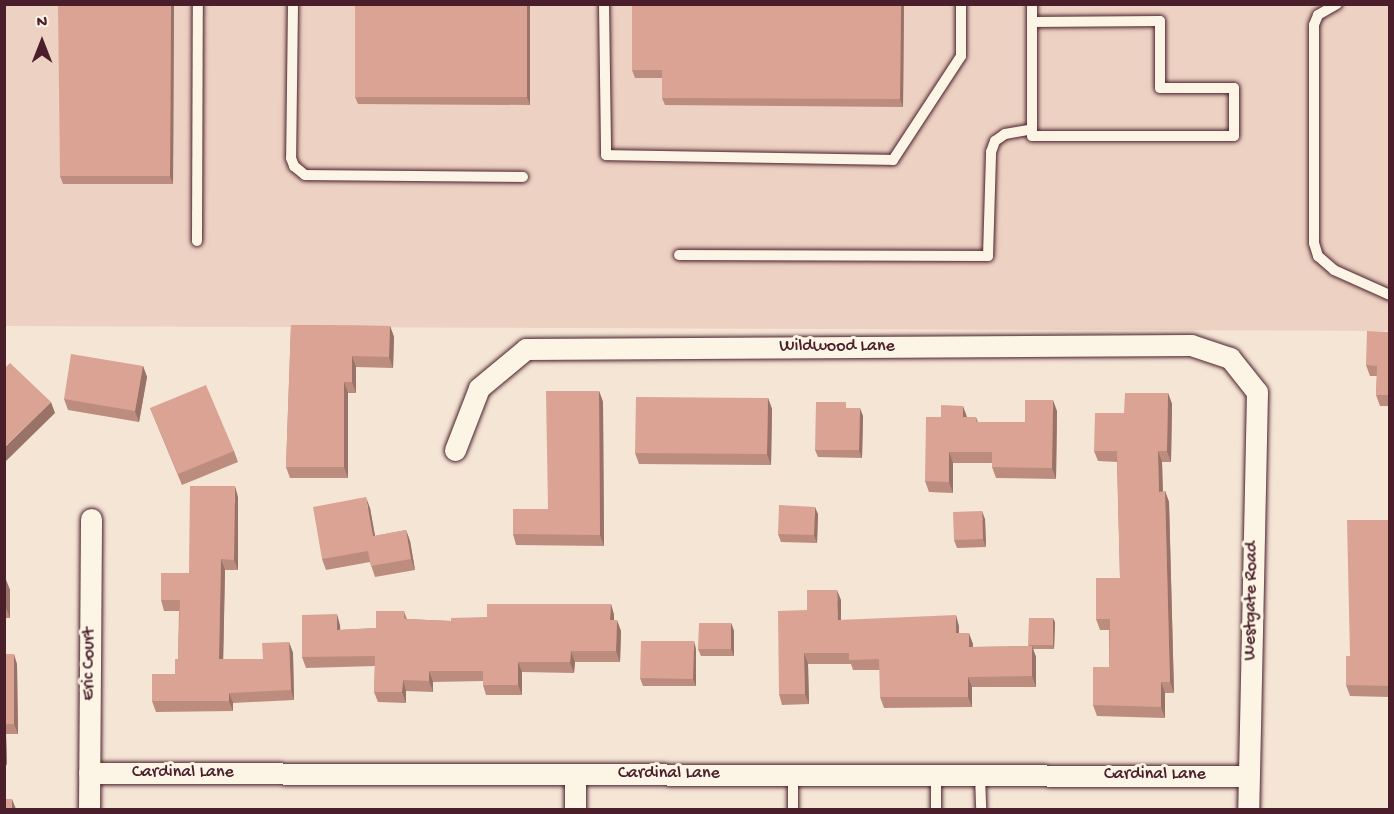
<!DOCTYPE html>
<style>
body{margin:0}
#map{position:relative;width:1394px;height:814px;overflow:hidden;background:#f5e5d5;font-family:"Gochi Hand",sans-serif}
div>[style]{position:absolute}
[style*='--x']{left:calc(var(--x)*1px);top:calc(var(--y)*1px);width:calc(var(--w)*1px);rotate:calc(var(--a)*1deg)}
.built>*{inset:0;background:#edd1c2}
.roads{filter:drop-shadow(0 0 2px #4a1f2b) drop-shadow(0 0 2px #4a1f2b)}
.lane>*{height:10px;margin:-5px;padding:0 5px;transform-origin:5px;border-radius:5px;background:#fcf5e5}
.street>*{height:21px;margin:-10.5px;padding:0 10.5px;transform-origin:10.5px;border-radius:10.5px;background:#fcf5e5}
.wall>*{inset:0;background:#bc8c7f}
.shaded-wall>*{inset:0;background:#997268}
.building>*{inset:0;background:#dba394}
span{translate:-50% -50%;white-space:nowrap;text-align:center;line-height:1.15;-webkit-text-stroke:6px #fcf5e5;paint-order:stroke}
.street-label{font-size:18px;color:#4a1f2b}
.frame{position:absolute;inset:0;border:6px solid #4a1f2b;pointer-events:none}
.north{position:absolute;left:12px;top:12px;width:60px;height:60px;-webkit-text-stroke:4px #fcf5e5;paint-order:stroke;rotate:0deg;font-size:16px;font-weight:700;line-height:24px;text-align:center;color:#4a1f2b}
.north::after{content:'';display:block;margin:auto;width:21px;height:27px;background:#4a1f2b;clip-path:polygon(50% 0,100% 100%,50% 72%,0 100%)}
</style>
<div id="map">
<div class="built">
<i style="clip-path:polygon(5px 5px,1389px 5px,1389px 331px,5px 326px)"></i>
</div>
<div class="roads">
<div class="lane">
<i style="--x:293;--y:4;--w:154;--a:90.7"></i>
<i style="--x:291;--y:158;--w:9;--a:69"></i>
<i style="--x:294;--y:166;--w:14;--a:39"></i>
<i style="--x:305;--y:175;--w:218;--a:0.5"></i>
<i style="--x:604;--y:4;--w:151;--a:89.2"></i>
<i style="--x:606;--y:155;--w:287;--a:1"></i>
<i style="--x:893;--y:160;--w:124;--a:-56.8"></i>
<i style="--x:961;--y:56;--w:52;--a:-90"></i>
<i style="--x:1032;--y:4;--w:132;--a:90"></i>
<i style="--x:1032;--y:136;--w:202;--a:0"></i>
<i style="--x:1234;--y:136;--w:48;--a:-90"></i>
<i style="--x:1234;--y:88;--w:74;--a:180"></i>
<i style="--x:1160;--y:88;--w:67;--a:-90"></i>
<i style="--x:1160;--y:21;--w:128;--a:179.6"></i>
<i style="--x:1337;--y:4;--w:22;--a:150"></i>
<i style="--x:1318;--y:15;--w:11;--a:112"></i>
<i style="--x:1314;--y:25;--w:218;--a:90"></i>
<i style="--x:1314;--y:243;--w:14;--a:73"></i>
<i style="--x:1318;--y:256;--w:21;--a:41"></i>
<i style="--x:1334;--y:270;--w:61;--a:24.1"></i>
<i style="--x:197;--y:241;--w:237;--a:-89.8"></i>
<i style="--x:679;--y:255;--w:309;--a:0.2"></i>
<i style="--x:988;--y:256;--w:104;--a:-88.3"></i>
<i style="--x:991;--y:152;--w:12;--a:-70"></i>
<i style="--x:995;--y:141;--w:12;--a:-35"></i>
<i style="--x:1005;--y:134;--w:27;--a:-10"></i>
<i style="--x:936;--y:775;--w:35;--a:90"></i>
<i style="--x:980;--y:775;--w:35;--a:88"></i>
<i style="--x:793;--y:810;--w:36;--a:-90"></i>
</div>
<div class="street">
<i style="--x:455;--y:450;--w:66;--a:-68.8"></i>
<i style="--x:479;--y:388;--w:61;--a:-39.7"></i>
<i style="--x:526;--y:349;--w:665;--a:-0.34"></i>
<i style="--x:1191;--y:345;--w:41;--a:18.4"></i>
<i style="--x:1230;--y:358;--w:43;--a:51.5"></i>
<i style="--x:1257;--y:392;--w:418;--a:91.2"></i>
<i style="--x:89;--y:773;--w:1159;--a:0.15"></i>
<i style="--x:575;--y:774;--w:36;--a:90"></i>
<i style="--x:89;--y:810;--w:291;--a:-89.6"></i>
</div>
</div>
<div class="wall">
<i style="clip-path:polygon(174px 4px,173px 184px,63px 184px,60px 176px)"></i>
<i style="clip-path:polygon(355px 4px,530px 4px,530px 105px,358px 104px,355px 97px)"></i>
<i style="clip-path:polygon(904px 4px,903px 107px,665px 105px,662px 98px,662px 78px,635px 78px,632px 70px)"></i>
<i style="clip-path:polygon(291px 325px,390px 326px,394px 337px,393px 368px,356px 367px,356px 393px,348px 393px,348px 478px,290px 478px,286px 467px)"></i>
<i style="clip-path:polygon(1389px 332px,1389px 406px,1380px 406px,1376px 395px,1377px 376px,1370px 376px,1366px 365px)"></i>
<i style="clip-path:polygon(143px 366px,147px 377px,139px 422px,68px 410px,64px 399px)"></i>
<i style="clip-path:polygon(599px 391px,603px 402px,604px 546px,516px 545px,513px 534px,548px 509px)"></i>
<i style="clip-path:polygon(1168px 393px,1172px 404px,1171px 462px,1162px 462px,1163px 492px,1165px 491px,1169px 502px,1174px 693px,1165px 693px,1165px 718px,1097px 716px,1093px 705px,1109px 667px,1109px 630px,1100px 630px,1096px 619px,1120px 578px,1117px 462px,1098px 461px,1094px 451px,1124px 413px)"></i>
<i style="clip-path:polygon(768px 398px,772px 409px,771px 465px,639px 464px,635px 453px)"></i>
<i style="clip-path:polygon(150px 408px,234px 451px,238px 462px,182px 485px)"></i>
<i style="clip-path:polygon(848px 408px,863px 416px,862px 458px,818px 457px,815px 450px)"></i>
<i style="clip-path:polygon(1057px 411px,1056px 479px,996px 478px,992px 467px,992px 463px,953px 463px,953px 493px,929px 492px,925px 481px,967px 417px,976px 417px,978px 422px,1025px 422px)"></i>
<i style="clip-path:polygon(238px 497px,238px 570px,225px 570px,223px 659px,263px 659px,289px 642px,293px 653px,294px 700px,233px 703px,233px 711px,156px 712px,152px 701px,175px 674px,178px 659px,179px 611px,164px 611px,161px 600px,189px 573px)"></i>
<i style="clip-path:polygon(370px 508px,375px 536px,406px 530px,410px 541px,415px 570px,375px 577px,370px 562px,326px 570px,322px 559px)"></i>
<i style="clip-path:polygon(818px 514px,817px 543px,781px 542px,778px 534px)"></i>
<i style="clip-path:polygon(985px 519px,986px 547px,957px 548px,954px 540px)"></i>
<i style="clip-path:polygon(1389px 520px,1389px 697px,1350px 696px,1346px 685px,1350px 656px)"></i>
<i style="clip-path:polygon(4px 580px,6px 580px,10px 590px,10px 618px,4px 618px)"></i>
<i style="clip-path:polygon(841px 600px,841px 620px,959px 626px,959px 633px,973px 644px,973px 647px,1029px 646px,1028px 645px,1055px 622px,1054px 649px,1033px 649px,1036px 657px,1036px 687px,972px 687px,972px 707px,884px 708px,880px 697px,880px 670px,853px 670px,851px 664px,808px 664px,809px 704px,782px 705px,779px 694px,807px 610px)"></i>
<i style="clip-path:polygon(611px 604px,614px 615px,614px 620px,621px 631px,620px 662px,575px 662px,574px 673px,522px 672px,522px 695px,486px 695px,483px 685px,483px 681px,433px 682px,433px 692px,406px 691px,406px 703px,378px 702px,374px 692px,375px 666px,306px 668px,302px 657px,340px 625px,340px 630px,376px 628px,404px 611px,407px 619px,451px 621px)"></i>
<i style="clip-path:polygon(731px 623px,734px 631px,734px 656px,701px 656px,698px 649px)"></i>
<i style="clip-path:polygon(696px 649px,696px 686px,643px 686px,640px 678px)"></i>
<i style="clip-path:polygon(4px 654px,17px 664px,18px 734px,6px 734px,7px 765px,4px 765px)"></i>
</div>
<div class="shaded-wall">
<i style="clip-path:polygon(171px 4px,174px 4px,173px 184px,170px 176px)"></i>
<i style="clip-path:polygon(527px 4px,530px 4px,530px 105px,527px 97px)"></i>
<i style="clip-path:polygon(901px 4px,904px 4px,903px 107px,900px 99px)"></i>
<i style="clip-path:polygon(390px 326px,394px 337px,393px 368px,389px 357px)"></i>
<i style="clip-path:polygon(352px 356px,356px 367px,356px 393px,352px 382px)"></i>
<i style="clip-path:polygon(143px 366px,147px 377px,139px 422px,135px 411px)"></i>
<i style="clip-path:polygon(344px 382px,348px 393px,348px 478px,344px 467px)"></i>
<i style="clip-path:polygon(599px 391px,603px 402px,604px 546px,600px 535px)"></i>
<i style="clip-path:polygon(1168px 393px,1172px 404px,1171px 462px,1167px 451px)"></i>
<i style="clip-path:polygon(768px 398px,772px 409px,771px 465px,767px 454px)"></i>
<i style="clip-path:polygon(1053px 400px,1057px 411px,1056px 479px,1052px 468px)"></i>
<i style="clip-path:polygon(51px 402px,55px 413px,4px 463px,4px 448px)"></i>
<i style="clip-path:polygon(963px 406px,967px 417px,967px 428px,963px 417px)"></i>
<i style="clip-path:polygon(860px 408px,863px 416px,862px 458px,859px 450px)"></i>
<i style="clip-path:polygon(1158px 451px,1162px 462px,1163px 503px,1159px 492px)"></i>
<i style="clip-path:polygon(949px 452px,953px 463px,953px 493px,949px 482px)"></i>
<i style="clip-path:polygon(235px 486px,238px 497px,238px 570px,234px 560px)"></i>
<i style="clip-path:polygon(1165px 491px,1169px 502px,1174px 693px,1170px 682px)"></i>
<i style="clip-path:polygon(366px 497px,370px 508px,377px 547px,373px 536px)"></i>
<i style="clip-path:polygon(815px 507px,818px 514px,817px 543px,814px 535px)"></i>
<i style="clip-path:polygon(982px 511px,985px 519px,986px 547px,983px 539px)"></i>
<i style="clip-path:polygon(406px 530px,410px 541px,415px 570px,411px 559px)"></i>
<i style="clip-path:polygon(221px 559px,225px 570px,223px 670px,219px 659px)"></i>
<i style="clip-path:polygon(6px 580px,10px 590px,10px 618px,6px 608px)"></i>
<i style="clip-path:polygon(837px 590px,841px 600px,841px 631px,838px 620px)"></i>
<i style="clip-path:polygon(611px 604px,614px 615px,614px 631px,610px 620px)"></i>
<i style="clip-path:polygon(337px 614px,340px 625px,341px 640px,337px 630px)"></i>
<i style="clip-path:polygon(956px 615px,959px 626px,959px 644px,956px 633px)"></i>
<i style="clip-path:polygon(1053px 618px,1055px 622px,1054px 649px,1053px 645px)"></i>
<i style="clip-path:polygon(617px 620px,621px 631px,620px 662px,616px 651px)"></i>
<i style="clip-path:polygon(731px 623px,734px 631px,734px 656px,731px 649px)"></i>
<i style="clip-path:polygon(969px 633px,973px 644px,972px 657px,969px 647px)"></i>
<i style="clip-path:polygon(694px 641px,696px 649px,696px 686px,693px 679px)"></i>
<i style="clip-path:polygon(289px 642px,293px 653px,294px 700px,291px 690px)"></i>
<i style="clip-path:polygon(1032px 646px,1036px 657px,1036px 687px,1032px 676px)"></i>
<i style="clip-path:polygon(571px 651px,575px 662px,574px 673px,570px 662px)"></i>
<i style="clip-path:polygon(804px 653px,808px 664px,809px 704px,805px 694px)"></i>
<i style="clip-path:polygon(14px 654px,17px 664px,18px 734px,14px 724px)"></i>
<i style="clip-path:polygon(518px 662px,522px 672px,522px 695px,518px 685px)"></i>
<i style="clip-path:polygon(429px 671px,433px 682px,433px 692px,429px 681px)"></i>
<i style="clip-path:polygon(968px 677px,972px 687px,972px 707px,968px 697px)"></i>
<i style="clip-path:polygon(403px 680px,406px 691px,406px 703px,402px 692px)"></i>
<i style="clip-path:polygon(1161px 682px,1165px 693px,1165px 718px,1161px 707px)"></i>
<i style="clip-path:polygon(229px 693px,233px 703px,233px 711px,229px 701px)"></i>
<i style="clip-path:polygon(4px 729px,6px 734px,7px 765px,4px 760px)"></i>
<i style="clip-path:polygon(12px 799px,16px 809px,12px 810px)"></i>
</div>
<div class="building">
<i style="clip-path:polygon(58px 4px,171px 4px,170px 176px,60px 176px)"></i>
<i style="clip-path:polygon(355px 4px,527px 4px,527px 97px,355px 97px)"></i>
<i style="clip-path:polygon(632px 4px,901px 4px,900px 99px,662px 98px,662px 70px,632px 70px)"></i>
<i style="clip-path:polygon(291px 325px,390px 326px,389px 357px,352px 356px,352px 382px,344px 382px,344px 467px,286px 467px)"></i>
<i style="clip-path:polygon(1367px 331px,1389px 332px,1389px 395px,1376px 395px,1377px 366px,1366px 365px)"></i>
<i style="clip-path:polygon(71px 354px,143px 366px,135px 411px,64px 399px)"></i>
<i style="clip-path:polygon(10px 363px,51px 402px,4px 448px,4px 369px)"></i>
<i style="clip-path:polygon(206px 385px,234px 451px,178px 474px,150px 408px)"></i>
<i style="clip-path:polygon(546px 391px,599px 391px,600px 535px,513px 534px,513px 509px,548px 509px)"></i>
<i style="clip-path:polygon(1125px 393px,1168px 393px,1167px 451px,1158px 451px,1159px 492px,1165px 491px,1170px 682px,1161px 682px,1161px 707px,1093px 705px,1093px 667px,1109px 667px,1110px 619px,1096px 619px,1096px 578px,1120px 578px,1117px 451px,1094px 451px,1095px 413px,1124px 413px)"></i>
<i style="clip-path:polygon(636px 397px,768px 398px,767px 454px,635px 453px)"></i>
<i style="clip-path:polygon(1025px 400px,1053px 400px,1052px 468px,992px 467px,992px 452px,949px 452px,949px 482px,925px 481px,926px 417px,941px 417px,941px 405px,963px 406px,963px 417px,976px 417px,976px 422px,1025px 422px)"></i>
<i style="clip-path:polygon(816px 402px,846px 402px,846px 408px,860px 408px,859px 450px,815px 450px)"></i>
<i style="clip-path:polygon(190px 486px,235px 486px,234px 560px,221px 559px,219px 659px,263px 659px,262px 643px,289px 642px,291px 690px,229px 693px,229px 701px,152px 701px,152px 674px,175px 674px,175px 659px,178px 659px,180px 600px,161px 600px,161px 573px,189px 573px)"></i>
<i style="clip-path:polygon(366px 497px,373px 536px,406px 530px,411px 559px,371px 566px,368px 551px,322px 559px,313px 507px)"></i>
<i style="clip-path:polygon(779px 505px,815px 507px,814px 535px,778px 534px)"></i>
<i style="clip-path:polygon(982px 511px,983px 539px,954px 540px,953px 512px)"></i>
<i style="clip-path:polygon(1347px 520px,1389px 520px,1389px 686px,1346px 685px,1346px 656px,1350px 656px)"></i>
<i style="clip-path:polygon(4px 580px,6px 580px,6px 608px,4px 608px)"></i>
<i style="clip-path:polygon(807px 590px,837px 590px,838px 620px,956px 615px,956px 633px,969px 633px,969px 647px,1032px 646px,1032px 676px,968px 677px,968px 697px,880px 697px,879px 659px,849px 660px,849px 653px,804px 653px,805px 694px,779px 694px,778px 611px,807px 610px)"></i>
<i style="clip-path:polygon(487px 604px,611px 604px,610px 620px,617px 620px,616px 651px,571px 651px,570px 662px,518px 662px,518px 685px,483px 685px,483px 671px,429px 671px,429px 681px,403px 680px,402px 692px,374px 692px,375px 656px,302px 657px,302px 615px,337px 614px,337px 630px,376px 628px,376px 611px,404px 611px,404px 619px,451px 621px,451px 618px,487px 617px)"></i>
<i style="clip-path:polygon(1029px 618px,1053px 618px,1053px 645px,1028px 645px)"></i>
<i style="clip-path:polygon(699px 623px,731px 623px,731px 649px,698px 649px)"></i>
<i style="clip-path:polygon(641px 641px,694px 641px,693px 679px,640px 678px)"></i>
<i style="clip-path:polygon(4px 654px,14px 654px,14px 724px,4px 724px)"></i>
<i style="clip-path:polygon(4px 799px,12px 799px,12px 810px,4px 810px)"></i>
</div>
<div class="street-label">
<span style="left:837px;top:347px">Wildwood Lane</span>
<span style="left:1252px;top:601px;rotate:-89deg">Westgate Road</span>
<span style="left:90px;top:664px;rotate:-90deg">Eric Court</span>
<span style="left:183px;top:773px">Cardinal Lane</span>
<span style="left:669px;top:774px">Cardinal Lane</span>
<span style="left:1155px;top:775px">Cardinal Lane</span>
</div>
<div class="frame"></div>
<div class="north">N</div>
</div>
